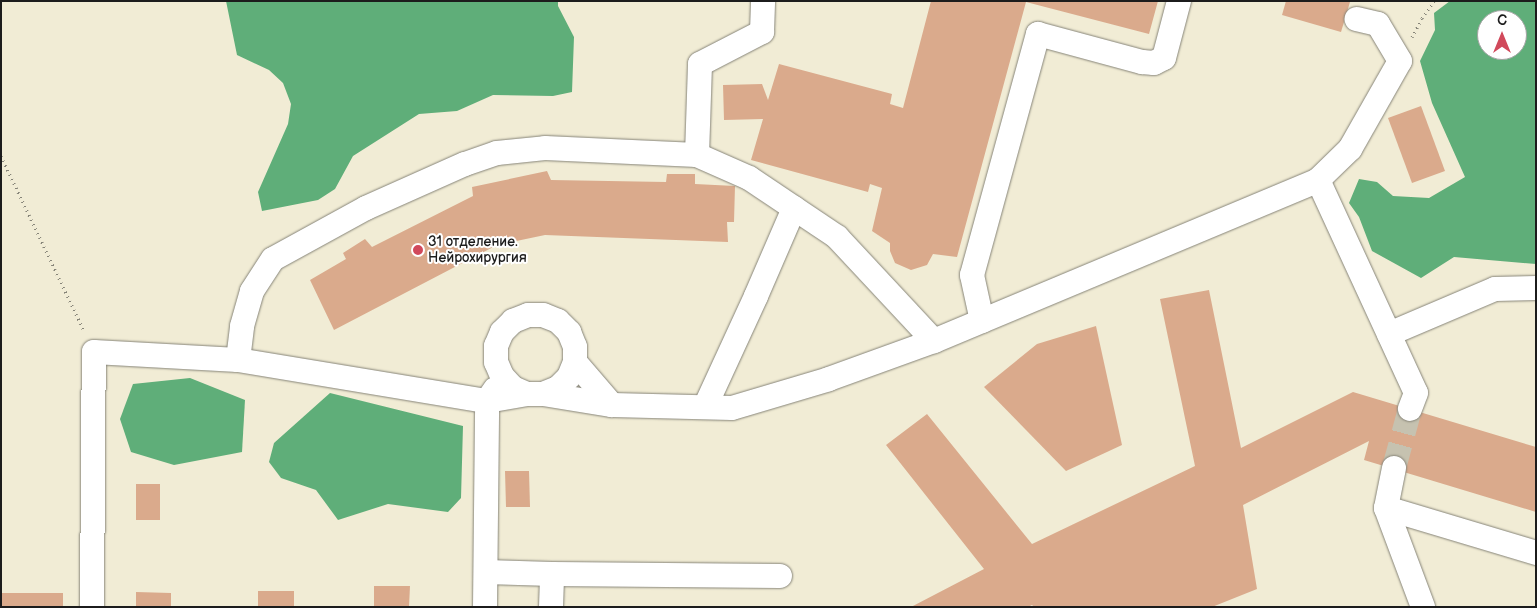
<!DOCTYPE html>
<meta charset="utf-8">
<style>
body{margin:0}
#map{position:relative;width:1537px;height:608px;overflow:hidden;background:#f1ecd5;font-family:"Balsamiq Sans",sans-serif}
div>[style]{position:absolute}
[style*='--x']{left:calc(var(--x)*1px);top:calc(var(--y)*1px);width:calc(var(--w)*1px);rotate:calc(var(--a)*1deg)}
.forest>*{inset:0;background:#5fae79}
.building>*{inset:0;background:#daaa8c}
.minor-tunnel>*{height:24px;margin-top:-12px;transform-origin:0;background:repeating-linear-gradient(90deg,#c6c2b0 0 24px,transparent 0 36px)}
.path>*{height:3px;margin-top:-1.5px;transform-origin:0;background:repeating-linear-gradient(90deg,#868478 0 1px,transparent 0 5px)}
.roads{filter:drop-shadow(0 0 1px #868478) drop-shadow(0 0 1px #868478)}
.minor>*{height:24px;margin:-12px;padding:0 12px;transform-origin:12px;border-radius:12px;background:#fff}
.dots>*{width:14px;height:14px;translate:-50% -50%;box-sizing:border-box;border:2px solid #fff;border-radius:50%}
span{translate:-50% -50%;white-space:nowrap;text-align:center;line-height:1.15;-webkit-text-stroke:4px #fff;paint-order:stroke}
.poi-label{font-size:14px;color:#1c1c1c}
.left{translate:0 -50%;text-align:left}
.frame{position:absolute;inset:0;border:2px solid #1c1c1c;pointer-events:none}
.north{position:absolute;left:1477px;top:10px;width:50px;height:50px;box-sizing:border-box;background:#fff;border:1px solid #a4a4a4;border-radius:50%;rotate:0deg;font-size:14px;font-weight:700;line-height:20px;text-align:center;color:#1c1c1c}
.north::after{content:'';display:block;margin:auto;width:18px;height:22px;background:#d1495b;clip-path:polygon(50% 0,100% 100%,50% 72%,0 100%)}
</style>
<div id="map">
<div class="forest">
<i style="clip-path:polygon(226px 1px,558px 1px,558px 6px,574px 37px,572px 92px,553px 96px,493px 95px,457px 111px,419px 114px,353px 156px,335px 189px,318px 200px,262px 211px,258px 192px,288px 124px,291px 104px,283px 83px,269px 70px,237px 55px)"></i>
<i style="clip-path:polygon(evenodd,1450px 1px,1536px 1px,1536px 264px,1454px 257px,1421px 278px,1372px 251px,1359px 217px,1349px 203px,1359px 179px,1377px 182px,1393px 196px,1429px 198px,1465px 177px,1432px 103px,1420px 61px,1435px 30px,1434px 13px,1450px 1px,1487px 20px,1517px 20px,1517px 50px,1487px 50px,1487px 20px)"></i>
<i style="clip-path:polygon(190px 378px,245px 400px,242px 452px,174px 465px,131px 452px,120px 419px,133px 384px)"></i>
<i style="clip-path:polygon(330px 393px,463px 426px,461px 498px,448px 512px,388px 504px,338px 520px,316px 490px,281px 478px,269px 462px,274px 443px)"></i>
</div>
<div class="building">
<i style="clip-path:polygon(931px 1px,1158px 1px,1149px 34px,1026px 2px,957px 257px,933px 254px,927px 265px,911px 270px,895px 263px,890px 251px,890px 243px,872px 231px,882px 188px,870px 184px,868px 192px,751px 160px,763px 119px,724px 120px,723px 85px,762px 84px,768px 100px,779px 64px,892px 94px,890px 104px,903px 108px)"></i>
<i style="clip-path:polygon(1286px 1px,1348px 1px,1350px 2px,1341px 32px,1282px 15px)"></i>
<i style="clip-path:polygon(1421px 106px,1445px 171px,1412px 183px,1388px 118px)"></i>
<i style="clip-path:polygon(547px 171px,551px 180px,666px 182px,667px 174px,695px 174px,695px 184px,735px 186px,734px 222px,727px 222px,728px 242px,545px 235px,497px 245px,334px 330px,310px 280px,346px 259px,343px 253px,365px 239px,372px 247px,473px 196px,472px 187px)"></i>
<i style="clip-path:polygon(1209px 290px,1241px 448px,1353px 392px,1536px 447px,1536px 512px,1364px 460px,1369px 441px,1243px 505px,1257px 589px,1212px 607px,1034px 607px,1032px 605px,1028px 607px,911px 607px,984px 569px,886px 445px,927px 414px,1032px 544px,1195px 466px,1160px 299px)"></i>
<i style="clip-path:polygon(1096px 326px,1122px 445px,1066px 471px,984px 387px,1037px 344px)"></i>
<i style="clip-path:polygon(505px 471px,529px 471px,530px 507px,506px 507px)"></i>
<i style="clip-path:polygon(136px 484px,160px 484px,160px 520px,136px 520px)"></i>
<i style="clip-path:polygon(374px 586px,410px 586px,409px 607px,374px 607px)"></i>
<i style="clip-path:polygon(258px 591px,294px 591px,294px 607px,258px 607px)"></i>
<i style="clip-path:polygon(136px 592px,171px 593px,171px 607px,136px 607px)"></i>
<i style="clip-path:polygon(1px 593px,63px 593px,63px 607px,1px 607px)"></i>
</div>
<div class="minor-tunnel">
<i style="--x:1394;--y:468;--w:61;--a:-74.8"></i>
</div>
<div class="path">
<i style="--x:1412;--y:37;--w:21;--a:-62"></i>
<i style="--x:1422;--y:18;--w:21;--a:-55"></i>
<i style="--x:1;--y:156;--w:194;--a:64.6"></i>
</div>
<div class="roads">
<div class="minor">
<i style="--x:697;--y:155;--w:91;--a:-88.1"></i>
<i style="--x:700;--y:64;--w:70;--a:-27.3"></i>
<i style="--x:762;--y:32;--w:31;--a:-88"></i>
<i style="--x:1318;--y:180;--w:45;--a:-44.1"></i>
<i style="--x:1350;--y:149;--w:101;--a:-60.4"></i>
<i style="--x:1400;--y:61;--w:43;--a:-120.7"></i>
<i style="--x:1378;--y:24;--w:22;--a:-167"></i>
<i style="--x:982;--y:321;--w:47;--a:-102.3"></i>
<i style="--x:972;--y:275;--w:250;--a:-74.7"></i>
<i style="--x:1038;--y:34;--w:108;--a:15.1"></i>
<i style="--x:1142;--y:62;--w:12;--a:5"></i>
<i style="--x:1154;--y:63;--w:11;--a:-27"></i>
<i style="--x:1164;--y:58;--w:59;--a:-75.3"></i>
<i style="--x:1389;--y:334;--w:115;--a:-23"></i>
<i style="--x:1495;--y:289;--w:41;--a:-1.4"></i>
<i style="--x:238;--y:360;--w:34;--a:-83"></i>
<i style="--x:242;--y:326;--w:36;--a:-74"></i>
<i style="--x:252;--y:291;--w:38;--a:-57"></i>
<i style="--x:273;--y:259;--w:106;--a:-28.7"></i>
<i style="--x:366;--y:208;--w:108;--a:-24"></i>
<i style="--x:465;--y:164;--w:34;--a:-19"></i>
<i style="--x:497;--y:153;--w:48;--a:-5.9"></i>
<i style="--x:545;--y:148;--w:152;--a:2.6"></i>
<i style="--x:697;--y:155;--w:57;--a:23.9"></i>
<i style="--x:749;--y:178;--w:106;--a:33.8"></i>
<i style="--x:837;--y:237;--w:142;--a:47"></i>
<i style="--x:575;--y:362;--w:16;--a:112"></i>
<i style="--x:569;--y:377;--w:16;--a:135"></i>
<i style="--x:558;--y:388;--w:16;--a:158"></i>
<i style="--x:543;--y:394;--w:16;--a:180"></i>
<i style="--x:527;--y:394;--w:15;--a:-157"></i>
<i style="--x:513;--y:388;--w:16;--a:-133"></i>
<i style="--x:502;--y:376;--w:15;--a:-113"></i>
<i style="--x:496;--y:362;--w:16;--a:-90"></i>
<i style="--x:496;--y:346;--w:15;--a:-67"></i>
<i style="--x:502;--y:332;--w:16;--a:-45"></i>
<i style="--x:513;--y:321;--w:16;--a:-22"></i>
<i style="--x:528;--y:315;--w:15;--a:0"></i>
<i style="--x:543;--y:315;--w:16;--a:22"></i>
<i style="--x:558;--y:321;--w:16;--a:45"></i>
<i style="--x:569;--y:332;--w:16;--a:68"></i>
<i style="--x:575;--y:347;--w:15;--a:90"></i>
<i style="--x:575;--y:362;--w:57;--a:49.3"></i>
<i style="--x:612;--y:405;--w:120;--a:1.4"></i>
<i style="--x:732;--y:408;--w:101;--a:-16.6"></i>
<i style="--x:829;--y:379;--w:112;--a:-19.9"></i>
<i style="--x:934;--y:341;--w:416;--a:-22.7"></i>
<i style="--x:1318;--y:180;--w:234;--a:65.3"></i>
<i style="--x:1416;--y:393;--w:17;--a:111"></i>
<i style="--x:543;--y:394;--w:70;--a:9.1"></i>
<i style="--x:705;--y:407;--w:122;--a:-65.3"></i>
<i style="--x:756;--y:296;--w:96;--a:-66.6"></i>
<i style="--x:1394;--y:468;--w:41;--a:101.3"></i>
<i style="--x:1386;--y:508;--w:106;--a:69.5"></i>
<i style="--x:1386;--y:508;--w:157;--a:16.7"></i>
<i style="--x:486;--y:572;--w:66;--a:1.7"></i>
<i style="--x:552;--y:574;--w:228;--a:0.5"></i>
<i style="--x:92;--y:607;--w:255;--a:-89.6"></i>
<i style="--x:94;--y:352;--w:144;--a:3.2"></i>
<i style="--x:238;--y:360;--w:252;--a:9.4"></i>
<i style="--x:487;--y:401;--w:41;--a:-9.9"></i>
<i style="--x:485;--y:607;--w:206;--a:-89.4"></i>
<i style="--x:487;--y:401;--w:14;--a:-56"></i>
<i style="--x:551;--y:607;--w:33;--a:-88"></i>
</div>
</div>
<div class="dots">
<i style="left:418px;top:250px;background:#d1495b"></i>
</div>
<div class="poi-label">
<span class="left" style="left:428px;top:250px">31 отделение.<br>Нейрохирургия</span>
</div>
<div class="frame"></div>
<div class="north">С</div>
</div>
